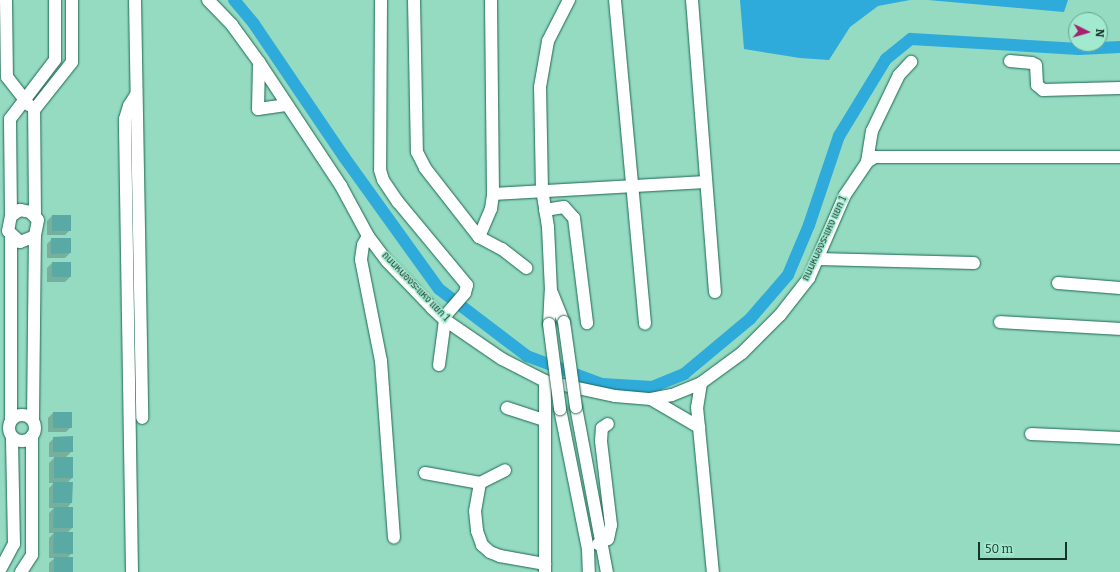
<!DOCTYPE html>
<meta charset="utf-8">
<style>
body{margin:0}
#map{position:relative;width:1120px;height:572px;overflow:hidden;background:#94dbc2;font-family:Bitter,"Noto Sans Thai",serif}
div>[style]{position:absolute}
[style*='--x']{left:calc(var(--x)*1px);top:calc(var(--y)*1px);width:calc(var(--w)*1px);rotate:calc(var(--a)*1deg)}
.water>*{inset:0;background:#2eaadb}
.shadow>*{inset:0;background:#0003}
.canal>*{height:12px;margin:-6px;padding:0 6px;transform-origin:6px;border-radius:6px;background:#2eaadb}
.building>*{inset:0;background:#59aaa5}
.roads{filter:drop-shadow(0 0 1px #1d6752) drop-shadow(0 0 1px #1d6752)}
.street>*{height:12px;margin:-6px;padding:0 6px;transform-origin:6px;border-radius:6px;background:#fff}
.street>.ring{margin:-6px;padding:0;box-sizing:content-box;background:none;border:12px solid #fff;border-radius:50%}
.bridges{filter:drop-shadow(0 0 1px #1d6752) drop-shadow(0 0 1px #1d6752)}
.street-bridge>*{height:12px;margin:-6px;padding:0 6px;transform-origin:6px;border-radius:6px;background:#fff}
span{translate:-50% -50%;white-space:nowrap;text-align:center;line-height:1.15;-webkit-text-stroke:3px #a1e9cf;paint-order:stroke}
.street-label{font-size:10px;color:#17342b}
.north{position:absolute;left:1068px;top:12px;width:40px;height:40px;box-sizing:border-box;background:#a1e9cf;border:1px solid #6aa18d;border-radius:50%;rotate:95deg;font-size:11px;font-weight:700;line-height:16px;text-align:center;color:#17342b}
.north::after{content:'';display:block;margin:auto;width:14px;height:18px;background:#a5226f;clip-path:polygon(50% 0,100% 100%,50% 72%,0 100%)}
.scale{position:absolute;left:978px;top:542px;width:89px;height:18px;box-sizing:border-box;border:2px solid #17342b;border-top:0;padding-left:5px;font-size:12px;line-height:14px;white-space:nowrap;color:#17342b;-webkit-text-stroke:3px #a1e9cf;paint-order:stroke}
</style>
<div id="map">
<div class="water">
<i style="clip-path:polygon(740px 0,910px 0,878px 6px,850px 27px,829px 60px,800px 58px,744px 49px)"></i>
<i style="clip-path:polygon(928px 0,1068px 0,1064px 12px)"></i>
</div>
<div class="shadow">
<i style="clip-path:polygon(52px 216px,70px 230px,65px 235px,47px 235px,47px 221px)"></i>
<i style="clip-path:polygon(52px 239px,70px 253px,65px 258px,47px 258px,47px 244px)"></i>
<i style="clip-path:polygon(52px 263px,70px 277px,65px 282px,47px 282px,47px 268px)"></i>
<i style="clip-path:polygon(53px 413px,71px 427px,66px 432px,48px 432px,48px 418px)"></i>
<i style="clip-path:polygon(54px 438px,72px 451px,65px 458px,72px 478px,67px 483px,71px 503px,67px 508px,72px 528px,67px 533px,72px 553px,67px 558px,72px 572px,49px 572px,49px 563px,55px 558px,49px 558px,49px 538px,54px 533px,49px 533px,49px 513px,54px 508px,49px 508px,49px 488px,54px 483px,49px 483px,49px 463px,55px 457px,49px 457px,49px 443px)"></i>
</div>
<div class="canal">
<i style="--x:234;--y:0;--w:31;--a:50"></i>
<i style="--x:254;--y:24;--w:161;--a:55.9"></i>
<i style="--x:344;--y:157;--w:163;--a:54.3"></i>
<i style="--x:439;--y:289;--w:111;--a:37.3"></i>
<i style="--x:527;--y:356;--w:80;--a:20.5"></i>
<i style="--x:602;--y:384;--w:50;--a:3.4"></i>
<i style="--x:652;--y:387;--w:35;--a:-22"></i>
<i style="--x:684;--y:374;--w:86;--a:-39.8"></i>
<i style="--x:750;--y:319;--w:58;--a:-49.2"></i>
<i style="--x:788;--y:275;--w:54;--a:-67.2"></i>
<i style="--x:809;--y:225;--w:94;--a:-71.4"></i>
<i style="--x:839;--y:136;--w:90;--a:-58.6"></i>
<i style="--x:886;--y:59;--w:32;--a:-39"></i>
<i style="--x:911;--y:39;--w:168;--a:3.4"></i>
<i style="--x:1079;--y:49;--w:41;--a:-2.8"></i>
</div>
<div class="building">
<i style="clip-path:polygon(52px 215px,71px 215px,71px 231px,52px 231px)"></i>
<i style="clip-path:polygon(51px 238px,71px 238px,71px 253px,51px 254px)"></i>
<i style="clip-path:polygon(52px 262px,71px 262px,71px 277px,52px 277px)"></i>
<i style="clip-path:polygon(53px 412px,72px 412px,72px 428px,53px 428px)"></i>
<i style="clip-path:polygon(73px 436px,73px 452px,53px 452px,53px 437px)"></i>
<i style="clip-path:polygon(54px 457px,73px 457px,73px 478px,54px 478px)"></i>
<i style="clip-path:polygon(53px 482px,73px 482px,72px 503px,53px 503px)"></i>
<i style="clip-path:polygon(54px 507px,73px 507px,73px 528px,53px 528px)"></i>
<i style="clip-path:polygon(54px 532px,73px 532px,73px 554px,53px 553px)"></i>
<i style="clip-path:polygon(54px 557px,73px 557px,73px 572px,54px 572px)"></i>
</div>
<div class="roads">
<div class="street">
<i style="--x:6;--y:0;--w:77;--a:89.3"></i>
<i style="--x:7;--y:77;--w:36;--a:52"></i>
<i style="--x:135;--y:0;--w:418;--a:89"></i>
<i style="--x:208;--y:0;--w:35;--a:46"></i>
<i style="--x:232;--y:25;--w:46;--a:53.9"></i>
<i style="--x:259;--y:62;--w:149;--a:56.5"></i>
<i style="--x:341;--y:186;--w:57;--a:61.6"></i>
<i style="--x:368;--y:236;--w:31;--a:53"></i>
<i style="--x:387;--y:261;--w:65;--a:46.2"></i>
<i style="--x:432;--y:308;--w:18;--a:43"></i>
<i style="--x:445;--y:320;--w:69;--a:34.4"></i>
<i style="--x:502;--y:359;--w:48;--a:27.1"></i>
<i style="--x:545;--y:381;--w:72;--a:12.1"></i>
<i style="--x:615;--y:396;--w:36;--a:5"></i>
<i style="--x:651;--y:399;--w:21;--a:-11"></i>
<i style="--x:672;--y:395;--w:31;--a:-22"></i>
<i style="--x:701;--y:383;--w:51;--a:-36.2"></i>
<i style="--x:742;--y:353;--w:54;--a:-45"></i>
<i style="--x:780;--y:315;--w:47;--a:-51.9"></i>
<i style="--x:809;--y:278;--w:90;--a:-66.6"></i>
<i style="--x:845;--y:195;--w:40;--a:-56"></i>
<i style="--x:867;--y:162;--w:9;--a:-32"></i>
<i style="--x:875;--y:157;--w:245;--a:0"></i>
<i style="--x:381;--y:0;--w:170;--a:90.3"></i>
<i style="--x:380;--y:170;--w:10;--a:73"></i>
<i style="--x:383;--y:180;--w:27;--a:56"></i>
<i style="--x:398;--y:202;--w:108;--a:50.3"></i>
<i style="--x:467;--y:285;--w:8;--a:104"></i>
<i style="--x:465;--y:293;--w:33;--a:131"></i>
<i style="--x:414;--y:0;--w:152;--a:88.9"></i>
<i style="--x:417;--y:152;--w:18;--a:63"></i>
<i style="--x:425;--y:168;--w:88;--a:52"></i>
<i style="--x:479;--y:237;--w:30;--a:-67"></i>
<i style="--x:491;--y:209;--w:15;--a:-82"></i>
<i style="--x:493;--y:194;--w:194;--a:-90.6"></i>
<i style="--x:615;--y:0;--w:325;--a:84.7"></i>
<i style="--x:692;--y:0;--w:293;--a:85.5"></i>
<i style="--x:1010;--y:61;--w:22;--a:5"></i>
<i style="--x:1032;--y:63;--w:4;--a:27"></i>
<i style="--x:1036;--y:65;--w:20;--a:87"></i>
<i style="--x:1037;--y:85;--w:8;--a:40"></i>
<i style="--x:1043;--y:90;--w:77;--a:-1.5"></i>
<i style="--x:259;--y:62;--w:47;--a:91.2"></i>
<i style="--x:258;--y:109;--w:28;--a:-8"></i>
<i style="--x:867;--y:162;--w:31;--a:-81"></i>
<i style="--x:872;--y:131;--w:62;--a:-64.3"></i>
<i style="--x:899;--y:75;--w:18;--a:-47"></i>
<i style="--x:493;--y:194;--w:213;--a:-3.2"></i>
<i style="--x:545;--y:210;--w:19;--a:-9"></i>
<i style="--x:564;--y:207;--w:15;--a:48"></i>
<i style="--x:574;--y:218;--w:106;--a:82.9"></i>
<i style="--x:35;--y:215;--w:105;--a:-90.5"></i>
<i style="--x:34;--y:110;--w:61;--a:-51.6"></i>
<i style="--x:72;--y:62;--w:62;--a:-90"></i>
<i style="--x:11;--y:216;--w:11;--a:-34"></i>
<i style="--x:20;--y:210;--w:10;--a:11"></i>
<i style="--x:30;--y:212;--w:11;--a:45"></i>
<i style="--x:38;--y:220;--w:16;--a:101"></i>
<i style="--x:35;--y:236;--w:16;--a:158"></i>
<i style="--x:20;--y:242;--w:16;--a:-137"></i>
<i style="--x:8;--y:231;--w:15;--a:-79"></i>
<i style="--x:11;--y:216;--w:97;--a:-90.6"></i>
<i style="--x:10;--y:119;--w:74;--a:-52.7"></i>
<i style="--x:55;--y:60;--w:60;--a:-90"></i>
<i style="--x:11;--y:236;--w:184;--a:90"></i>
<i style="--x:368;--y:236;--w:10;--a:119"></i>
<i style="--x:363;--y:245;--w:15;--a:98"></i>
<i style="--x:361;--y:260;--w:103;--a:78.8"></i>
<i style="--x:381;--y:361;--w:177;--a:85.8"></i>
<i style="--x:479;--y:237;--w:26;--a:28"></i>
<i style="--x:502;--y:249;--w:31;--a:38"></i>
<i style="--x:818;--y:259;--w:156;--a:1.5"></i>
<i style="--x:1058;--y:283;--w:62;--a:4.6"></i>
<i style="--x:552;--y:293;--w:31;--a:68"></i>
<i style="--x:1000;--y:322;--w:120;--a:3.3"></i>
<i style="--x:549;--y:324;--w:33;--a:-87"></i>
<i style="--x:551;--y:291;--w:64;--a:-92.7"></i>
<i style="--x:548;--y:227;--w:37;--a:-99"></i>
<i style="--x:542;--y:190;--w:103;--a:-91.1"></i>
<i style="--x:540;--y:87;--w:47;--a:-80.1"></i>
<i style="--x:548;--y:41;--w:46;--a:-62.9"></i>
<i style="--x:439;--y:365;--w:45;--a:-82.4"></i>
<i style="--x:701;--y:383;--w:24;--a:99"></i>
<i style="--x:697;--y:407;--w:166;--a:84.5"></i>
<i style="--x:651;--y:399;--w:56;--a:30.3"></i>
<i style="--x:576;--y:407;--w:168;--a:79.4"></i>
<i style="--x:507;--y:408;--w:40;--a:18"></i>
<i style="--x:560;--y:409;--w:143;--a:78.7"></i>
<i style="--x:588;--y:549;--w:23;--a:88"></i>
<i class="ring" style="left:9px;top:415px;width:14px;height:14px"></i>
<i style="--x:33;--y:420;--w:184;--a:-89.4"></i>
<i style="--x:1031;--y:434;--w:89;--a:2.6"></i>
<i style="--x:425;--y:473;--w:56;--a:10.3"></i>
<i style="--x:480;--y:483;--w:28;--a:100"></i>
<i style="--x:475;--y:511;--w:20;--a:84"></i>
<i style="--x:477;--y:531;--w:15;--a:70"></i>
<i style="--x:482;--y:545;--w:11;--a:41"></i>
<i style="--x:490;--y:552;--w:11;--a:22"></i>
<i style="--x:500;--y:556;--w:46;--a:10.1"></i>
<i style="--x:480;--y:483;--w:28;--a:-27"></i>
<i style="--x:598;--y:544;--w:11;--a:-27"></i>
<i style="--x:608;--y:539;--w:14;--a:-78"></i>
<i style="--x:611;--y:525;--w:85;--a:-96.8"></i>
<i style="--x:601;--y:441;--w:13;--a:-86"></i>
<i style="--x:602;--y:428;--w:7;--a:-34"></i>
<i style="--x:0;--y:570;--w:30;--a:-62"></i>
<i style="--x:14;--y:544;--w:107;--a:-91.1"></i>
<i style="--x:21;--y:572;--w:20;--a:-57"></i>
<i style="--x:32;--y:555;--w:119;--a:-90"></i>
<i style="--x:132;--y:572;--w:453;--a:-90.9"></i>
<i style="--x:125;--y:119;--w:14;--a:-73"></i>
<i style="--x:129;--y:106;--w:13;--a:-58"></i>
<i style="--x:545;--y:572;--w:191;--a:-90"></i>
</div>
</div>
<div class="bridges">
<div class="street-bridge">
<i style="--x:564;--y:322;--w:86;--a:82"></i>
<i style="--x:549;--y:324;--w:86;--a:82.6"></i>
</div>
</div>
<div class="street-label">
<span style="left:825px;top:239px;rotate:-65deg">ถนนหนองระแหง แยก 1</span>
<span style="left:415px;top:287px;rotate:46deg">ถนนหนองระแหง แยก 1</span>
</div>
<div class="north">N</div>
<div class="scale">50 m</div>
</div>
